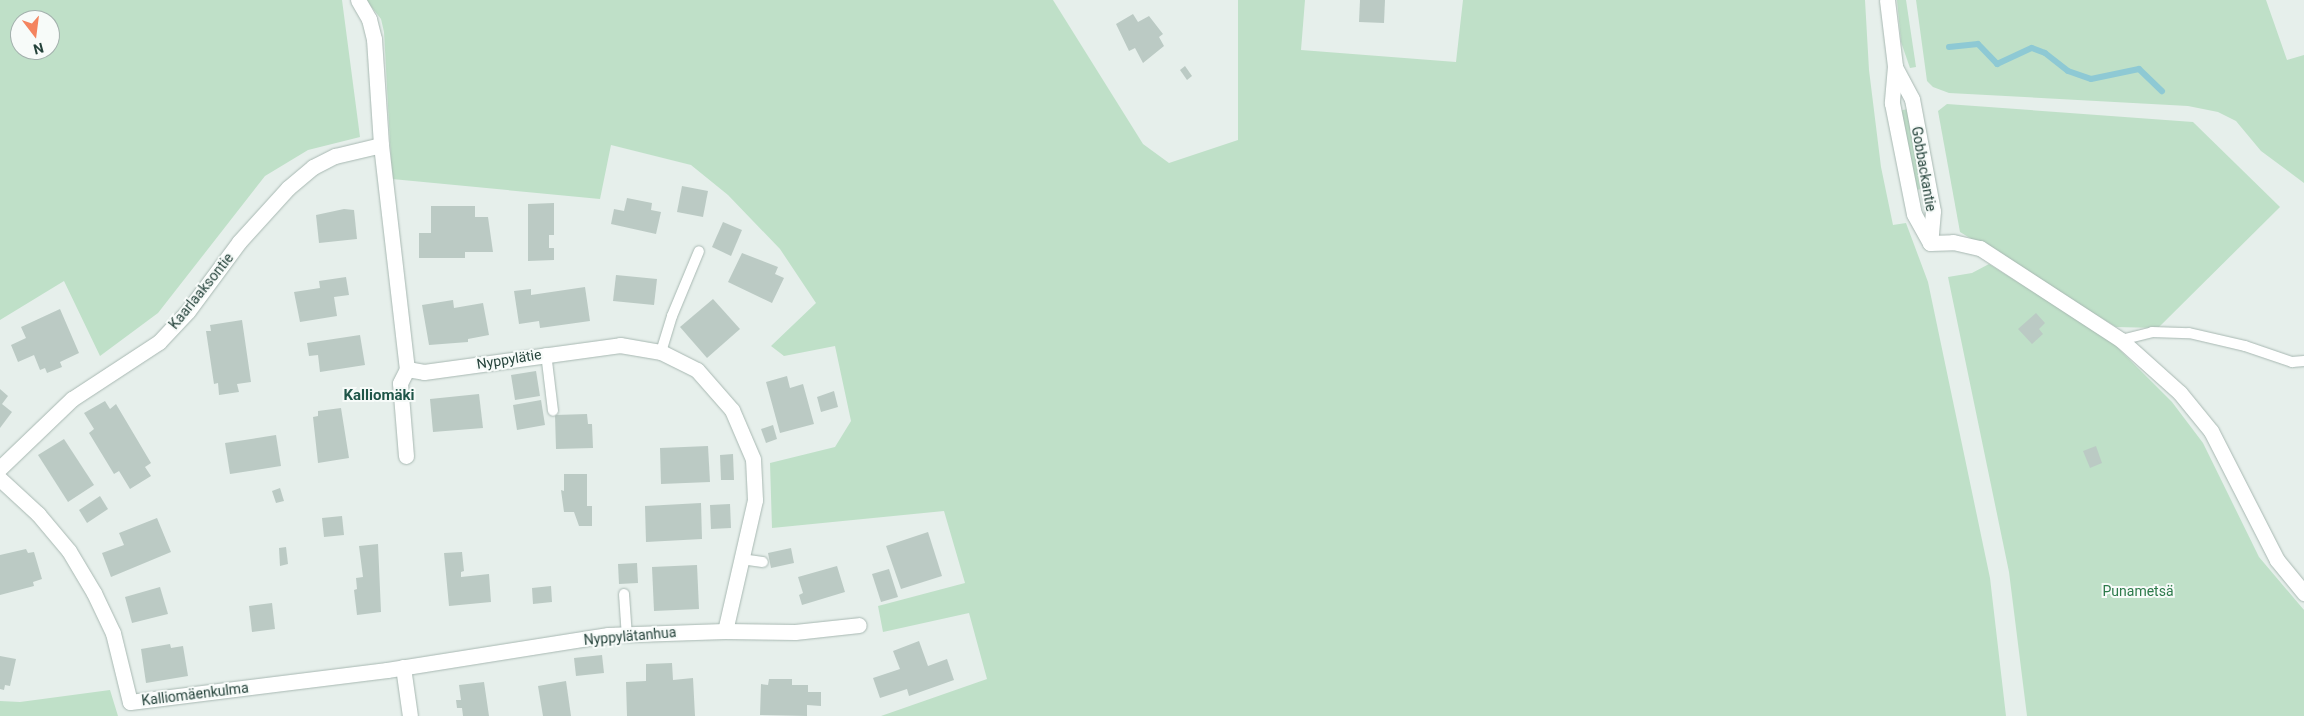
<!DOCTYPE html>
<meta charset="utf-8">
<style>
body{margin:0}
#map{position:relative;width:2304px;height:716px;overflow:hidden;background:#e6efeb;font-family:Roboto,sans-serif}
div>[style]{position:absolute}
[style*='--x']{left:calc(var(--x)*1px);top:calc(var(--y)*1px);width:calc(var(--w)*1px);rotate:calc(var(--a)*1deg)}
.green>*{inset:0;background:#bfe0c8}
.stream>*{height:6px;margin:-3px;padding:0 3px;transform-origin:3px;border-radius:3px;background:#8ec9d4}
.building>*{inset:0;background:#bbcac4}
.roads{filter:drop-shadow(0 0 1px #a8b8b2) drop-shadow(0 0 1px #a8b8b2)}
.service>*{height:10px;margin:-5px;padding:0 5px;transform-origin:5px;border-radius:5px;background:#fff}
.minor>*{height:15px;margin:-7.5px;padding:0 7.5px;transform-origin:7.5px;border-radius:7.5px;background:#fff}
.tertiary>*{height:15px;margin:-7.5px;padding:0 7.5px;transform-origin:7.5px;border-radius:7.5px;background:#fff}
span{translate:-50% -50%;white-space:nowrap;text-align:center;line-height:1.15;-webkit-text-stroke:4px #f7fbf9;paint-order:stroke}
.street-label{font-size:14px;color:#24423a}
.park-label{font-size:14px;color:#2d7a4b}
.neighbourhood-label{font-size:15px;color:#1f5548;font-weight:700}
.north{position:absolute;left:10px;top:10px;width:50px;height:50px;box-sizing:border-box;background:#f7fbf9;border:1px solid #a3b1ad;border-radius:50%;rotate:165deg;font-size:14px;font-weight:700;line-height:20px;text-align:center;color:#24423a}
.north::after{content:'';display:block;margin:auto;width:18px;height:22px;background:#f4845f;clip-path:polygon(50% 0,100% 100%,50% 72%,0 100%)}
</style>
<div id="map">
<div class="green">
<i style="clip-path:polygon(evenodd,0 0,342px 0,360px 137px,308px 150px,265px 176px,158px 313px,100px 356px,64px 281px,0 320px,0 0,20px 20px,50px 20px,50px 50px,20px 50px,20px 20px)"></i>
<i style="clip-path:polygon(366px 0,1053px 0,1143px 144px,1169px 163px,1238px 140px,1238px 0,1305px 0,1301px 50px,1456px 62px,1463px 0,1865px 0,1869px 70px,1881px 167px,1893px 225px,1906px 223px,1928px 282px,1990px 578px,2006px 716px,881px 716px,987px 679px,969px 613px,883px 632px,878px 606px,965px 583px,944px 511px,772px 528px,770px 463px,835px 447px,851px 421px,835px 346px,784px 356px,771px 346px,816px 303px,780px 249px,728px 195px,691px 165px,611px 145px,600px 199px,392px 179px,384px 32px,381px 19px)"></i>
<i style="clip-path:polygon(1897px 0,1906px 0,1916px 67px,1910px 68px,1901px 42px)"></i>
<i style="clip-path:polygon(1916px 0,2266px 0,2287px 60px,2304px 55px,2304px 183px,2261px 151px,2236px 121px,2218px 112px,2188px 106px,1949px 93px,1933px 87px,1927px 81px)"></i>
<i style="clip-path:polygon(1947px 104px,2193px 122px,2280px 207px,2158px 328px,2116px 327px,1960px 232px,1938px 111px)"></i>
<i style="clip-path:polygon(1908px 109px,1923px 189px,1914px 190px,1898px 111px)"></i>
<i style="clip-path:polygon(1989px 264px,2109px 339px,2172px 402px,2203px 443px,2259px 557px,2304px 610px,2304px 716px,2027px 716px,2009px 572px,1948px 277px,1972px 273px)"></i>
<i style="clip-path:polygon(110px 690px,118px 716px,0 716px,0 701px,20px 702px)"></i>
</div>
<div class="stream">
<i style="--x:1949;--y:47;--w:29;--a:-6"></i>
<i style="--x:1978;--y:44;--w:28;--a:46"></i>
<i style="--x:1997;--y:64;--w:38;--a:-25"></i>
<i style="--x:2032;--y:48;--w:14;--a:21"></i>
<i style="--x:2045;--y:53;--w:29;--a:38"></i>
<i style="--x:2068;--y:71;--w:24;--a:19"></i>
<i style="--x:2091;--y:79;--w:49;--a:-11.8"></i>
<i style="--x:2139;--y:69;--w:32;--a:44"></i>
</div>
<div class="building">
<i style="clip-path:polygon(1360px 0,1385px 0,1384px 23px,1359px 22px)"></i>
<i style="clip-path:polygon(1133px 14px,1138px 22px,1149px 16px,1163px 34px,1159px 37px,1164px 46px,1143px 63px,1135px 48px,1129px 51px,1116px 24px)"></i>
<i style="clip-path:polygon(1185px 66px,1192px 76px,1187px 80px,1180px 70px)"></i>
<i style="clip-path:polygon(682px 186px,708px 191px,703px 217px,677px 212px)"></i>
<i style="clip-path:polygon(627px 198px,652px 203px,651px 210px,661px 212px,656px 234px,611px 224px,614px 209px,624px 211px)"></i>
<i style="clip-path:polygon(554px 203px,554px 235px,549px 235px,549px 248px,554px 248px,554px 260px,528px 261px,528px 204px)"></i>
<i style="clip-path:polygon(431px 206px,475px 206px,475px 217px,488px 217px,493px 252px,465px 252px,465px 258px,419px 258px,419px 233px,431px 233px)"></i>
<i style="clip-path:polygon(344px 209px,354px 210px,357px 239px,319px 243px,316px 215px)"></i>
<i style="clip-path:polygon(723px 222px,742px 230px,731px 256px,712px 247px)"></i>
<i style="clip-path:polygon(742px 253px,778px 267px,775px 274px,784px 278px,772px 303px,728px 282px)"></i>
<i style="clip-path:polygon(616px 275px,657px 279px,654px 305px,613px 301px)"></i>
<i style="clip-path:polygon(346px 277px,349px 295px,334px 297px,337px 316px,300px 322px,294px 292px,320px 288px,319px 281px)"></i>
<i style="clip-path:polygon(585px 287px,590px 321px,540px 328px,539px 321px,519px 324px,514px 291px,531px 289px,531px 295px)"></i>
<i style="clip-path:polygon(713px 299px,740px 329px,707px 358px,680px 327px)"></i>
<i style="clip-path:polygon(453px 300px,454px 308px,483px 303px,489px 335px,468px 339px,468px 342px,429px 345px,422px 305px)"></i>
<i style="clip-path:polygon(60px 309px,79px 353px,60px 362px,62px 367px,47px 373px,45px 368px,40px 370px,34px 355px,18px 362px,11px 345px,26px 338px,21px 327px)"></i>
<i style="clip-path:polygon(2036px 313px,2045px 323px,2039px 329px,2043px 334px,2032px 344px,2018px 329px)"></i>
<i style="clip-path:polygon(242px 320px,251px 382px,237px 384px,239px 392px,219px 395px,218px 383px,214px 384px,206px 331px,211px 331px,210px 325px)"></i>
<i style="clip-path:polygon(360px 335px,365px 365px,320px 372px,318px 355px,309px 356px,307px 343px)"></i>
<i style="clip-path:polygon(536px 371px,540px 396px,515px 400px,511px 375px)"></i>
<i style="clip-path:polygon(787px 376px,790px 388px,803px 384px,814px 424px,780px 433px,766px 382px)"></i>
<i style="clip-path:polygon(0 389px,8px 396px,2px 404px,12px 412px,0 428px)"></i>
<i style="clip-path:polygon(834px 391px,838px 407px,821px 412px,817px 397px)"></i>
<i style="clip-path:polygon(479px 394px,483px 428px,433px 432px,430px 399px)"></i>
<i style="clip-path:polygon(541px 400px,545px 425px,517px 430px,513px 405px)"></i>
<i style="clip-path:polygon(105px 401px,110px 409px,116px 404px,151px 463px,145px 467px,151px 476px,130px 489px,119px 471px,114px 474px,89px 433px,94px 429px,84px 413px)"></i>
<i style="clip-path:polygon(341px 408px,349px 458px,318px 463px,313px 417px,318px 416px,318px 411px)"></i>
<i style="clip-path:polygon(587px 414px,588px 424px,592px 424px,593px 448px,556px 449px,555px 415px)"></i>
<i style="clip-path:polygon(773px 425px,777px 439px,766px 443px,761px 429px)"></i>
<i style="clip-path:polygon(276px 435px,281px 466px,230px 474px,225px 443px)"></i>
<i style="clip-path:polygon(64px 439px,94px 485px,68px 502px,38px 455px)"></i>
<i style="clip-path:polygon(708px 446px,710px 482px,661px 484px,660px 448px)"></i>
<i style="clip-path:polygon(2096px 446px,2102px 463px,2090px 468px,2083px 451px)"></i>
<i style="clip-path:polygon(733px 454px,734px 480px,721px 480px,720px 455px)"></i>
<i style="clip-path:polygon(564px 474px,587px 474px,587px 506px,592px 506px,592px 526px,579px 526px,574px 512px,564px 512px,561px 490px,564px 491px)"></i>
<i style="clip-path:polygon(280px 488px,284px 501px,276px 503px,272px 491px)"></i>
<i style="clip-path:polygon(100px 496px,108px 509px,87px 523px,79px 510px)"></i>
<i style="clip-path:polygon(701px 503px,702px 539px,646px 542px,645px 506px)"></i>
<i style="clip-path:polygon(730px 504px,731px 528px,711px 529px,710px 505px)"></i>
<i style="clip-path:polygon(342px 516px,344px 535px,324px 537px,322px 518px)"></i>
<i style="clip-path:polygon(157px 518px,171px 552px,111px 577px,102px 553px,124px 545px,119px 533px)"></i>
<i style="clip-path:polygon(928px 532px,942px 576px,901px 589px,886px 546px)"></i>
<i style="clip-path:polygon(378px 544px,381px 612px,357px 615px,354px 590px,357px 589px,356px 578px,363px 577px,359px 546px)"></i>
<i style="clip-path:polygon(286px 547px,288px 564px,280px 566px,279px 548px)"></i>
<i style="clip-path:polygon(791px 548px,794px 563px,771px 568px,768px 553px)"></i>
<i style="clip-path:polygon(26px 549px,28px 553px,34px 552px,42px 579px,33px 582px,34px 586px,0 595px,0 555px)"></i>
<i style="clip-path:polygon(462px 552px,464px 571px,461px 572px,461px 577px,489px 574px,491px 602px,449px 606px,444px 553px)"></i>
<i style="clip-path:polygon(637px 563px,638px 583px,619px 584px,618px 564px)"></i>
<i style="clip-path:polygon(697px 565px,699px 609px,654px 611px,652px 567px)"></i>
<i style="clip-path:polygon(837px 566px,845px 592px,802px 605px,799px 595px,803px 593px,798px 577px)"></i>
<i style="clip-path:polygon(889px 569px,898px 597px,881px 602px,872px 574px)"></i>
<i style="clip-path:polygon(551px 586px,552px 602px,533px 604px,532px 588px)"></i>
<i style="clip-path:polygon(160px 587px,168px 614px,132px 623px,125px 597px)"></i>
<i style="clip-path:polygon(272px 603px,275px 629px,252px 632px,249px 606px)"></i>
<i style="clip-path:polygon(919px 641px,928px 666px,947px 659px,954px 680px,909px 696px,907px 689px,880px 698px,873px 678px,900px 669px,893px 651px)"></i>
<i style="clip-path:polygon(170px 644px,171px 648px,183px 646px,188px 676px,146px 683px,141px 649px)"></i>
<i style="clip-path:polygon(602px 655px,604px 673px,576px 676px,574px 658px)"></i>
<i style="clip-path:polygon(0 656px,16px 659px,10px 686px,5px 685px,4px 690px,0 689px)"></i>
<i style="clip-path:polygon(672px 663px,673px 680px,693px 678px,695px 716px,627px 716px,626px 682px,646px 681px,646px 664px)"></i>
<i style="clip-path:polygon(769px 679px,792px 679px,792px 685px,808px 685px,808px 692px,821px 692px,821px 706px,807px 705px,807px 716px,760px 715px,761px 684px,768px 685px)"></i>
<i style="clip-path:polygon(566px 681px,571px 716px,543px 716px,538px 686px)"></i>
<i style="clip-path:polygon(484px 682px,489px 716px,463px 716px,462px 708px,457px 708px,456px 700px,461px 700px,459px 685px)"></i>
</div>
<div class="roads">
<div class="service">
<i style="--x:2121;--y:340;--w:32;--a:-14"></i>
<i style="--x:2152;--y:332;--w:37;--a:2"></i>
<i style="--x:2189;--y:333;--w:57;--a:13.1"></i>
<i style="--x:2245;--y:346;--w:50;--a:18.8"></i>
<i style="--x:2292;--y:362;--w:12;--a:-5"></i>
<i style="--x:661;--y:352;--w:38;--a:-73"></i>
<i style="--x:672;--y:316;--w:70;--a:-67.4"></i>
<i style="--x:546;--y:353;--w:58;--a:83.1"></i>
<i style="--x:741;--y:559;--w:22;--a:8"></i>
<i style="--x:624;--y:594;--w:39;--a:86"></i>
</div>
<div class="minor">
<i style="--x:358;--y:0;--w:22;--a:60"></i>
<i style="--x:369;--y:19;--w:21;--a:76"></i>
<i style="--x:374;--y:39;--w:106;--a:86.2"></i>
<i style="--x:381;--y:145;--w:226;--a:83.4"></i>
<i style="--x:407;--y:369;--w:17;--a:10"></i>
<i style="--x:424;--y:372;--w:198;--a:-7.8"></i>
<i style="--x:620;--y:345;--w:42;--a:9.7"></i>
<i style="--x:661;--y:352;--w:40;--a:26.6"></i>
<i style="--x:697;--y:370;--w:53;--a:48.8"></i>
<i style="--x:732;--y:410;--w:53;--a:66.8"></i>
<i style="--x:753;--y:459;--w:41;--a:87.2"></i>
<i style="--x:755;--y:500;--w:134;--a:102.9"></i>
<i style="--x:1930;--y:243;--w:23;--a:-2"></i>
<i style="--x:1953;--y:242;--w:28;--a:13"></i>
<i style="--x:1980;--y:248;--w:168;--a:33.1"></i>
<i style="--x:2121;--y:340;--w:79;--a:41.9"></i>
<i style="--x:2180;--y:393;--w:49;--a:50.8"></i>
<i style="--x:2211;--y:431;--w:145;--a:62.9"></i>
<i style="--x:2277;--y:560;--w:43;--a:50.7"></i>
<i style="--x:406;--y:456;--w:73;--a:-94.7"></i>
<i style="--x:400;--y:383;--w:16;--a:-63"></i>
<i style="--x:0;--y:468;--w:100;--a:-43.8"></i>
<i style="--x:72;--y:399;--w:104;--a:-33.2"></i>
<i style="--x:159;--y:342;--w:42;--a:-46.9"></i>
<i style="--x:188;--y:311;--w:86;--a:-53.5"></i>
<i style="--x:239;--y:242;--w:73;--a:-47.8"></i>
<i style="--x:288;--y:188;--w:33;--a:-40"></i>
<i style="--x:313;--y:167;--w:25;--a:-27"></i>
<i style="--x:335;--y:156;--w:47;--a:-13.4"></i>
<i style="--x:0;--y:479;--w:52;--a:42.6"></i>
<i style="--x:38;--y:514;--w:48;--a:50"></i>
<i style="--x:69;--y:551;--w:49;--a:59.2"></i>
<i style="--x:94;--y:593;--w:44;--a:64.6"></i>
<i style="--x:113;--y:633;--w:71;--a:76.2"></i>
<i style="--x:130;--y:702;--w:259;--a:-7.1"></i>
<i style="--x:387;--y:670;--w:224;--a:-9"></i>
<i style="--x:608;--y:635;--w:117;--a:-2"></i>
<i style="--x:725;--y:631;--w:70;--a:0.8"></i>
<i style="--x:795;--y:632;--w:64;--a:-6.2"></i>
<i style="--x:403;--y:667;--w:49;--a:81.9"></i>
</div>
<div class="tertiary">
<i style="--x:1887;--y:0;--w:66;--a:83.1"></i>
<i style="--x:1895;--y:66;--w:37;--a:95"></i>
<i style="--x:1892;--y:103;--w:113;--a:78.8"></i>
<i style="--x:1914;--y:214;--w:33;--a:61"></i>
<i style="--x:1895;--y:67;--w:36;--a:62"></i>
<i style="--x:1912;--y:99;--w:114;--a:79.4"></i>
<i style="--x:1933;--y:211;--w:32;--a:95"></i>
</div>
</div>
<div class="street-label">
<span style="left:1924px;top:169px;rotate:80deg">Gobbackantie</span>
<span style="left:201px;top:291px;rotate:-51deg">Kaarlaaksontie</span>
<span style="left:509px;top:359px;rotate:-9deg">Nyppylätie</span>
<span style="left:630px;top:636px;rotate:-5deg">Nyppylätanhua</span>
<span style="left:195px;top:694px;rotate:-7deg">Kalliomäenkulma</span>
</div>
<div class="park-label">
<span style="left:2138px;top:591px">Punametsä</span>
</div>
<div class="neighbourhood-label">
<span style="left:379px;top:396px">Kalliomäki</span>
</div>
<div class="north">N</div>
</div>
